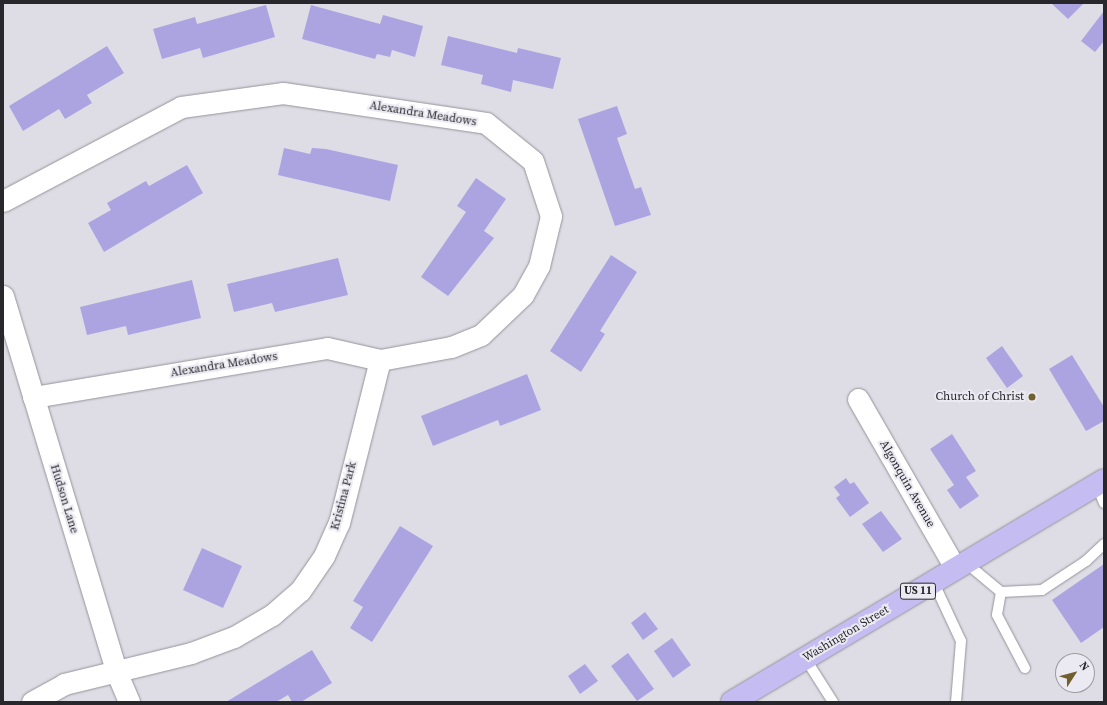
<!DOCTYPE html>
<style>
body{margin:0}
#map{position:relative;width:1107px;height:705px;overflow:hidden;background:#dedde5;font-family:"Source Serif 4",serif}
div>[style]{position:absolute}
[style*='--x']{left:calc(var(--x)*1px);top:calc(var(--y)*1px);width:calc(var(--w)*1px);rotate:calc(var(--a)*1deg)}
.building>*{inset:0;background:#aca4e1}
.roads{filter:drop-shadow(0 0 1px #94939b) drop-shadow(0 0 1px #94939b)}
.lane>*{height:10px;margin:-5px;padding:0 5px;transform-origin:5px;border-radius:5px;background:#fff}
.street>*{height:21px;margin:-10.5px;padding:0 10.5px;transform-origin:10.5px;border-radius:10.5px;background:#fff}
.primary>*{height:22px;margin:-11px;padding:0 11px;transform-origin:11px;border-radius:11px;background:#c5bcf1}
.dots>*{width:11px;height:11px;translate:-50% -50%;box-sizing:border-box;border:2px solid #ebeaf2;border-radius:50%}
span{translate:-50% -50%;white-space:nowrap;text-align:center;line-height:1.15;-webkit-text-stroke:4px #ebeaf2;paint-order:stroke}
.shield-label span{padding:1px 3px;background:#ebeaf2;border:1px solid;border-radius:3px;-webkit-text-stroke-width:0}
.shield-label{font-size:11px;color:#28272b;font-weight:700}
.street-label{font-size:12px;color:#28272b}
.poi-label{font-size:12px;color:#28272b}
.right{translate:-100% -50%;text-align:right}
.frame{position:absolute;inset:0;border:4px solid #28272b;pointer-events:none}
.north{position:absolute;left:1055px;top:653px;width:40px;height:40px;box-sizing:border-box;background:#ebeaf2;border:1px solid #9d9ca2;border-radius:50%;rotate:54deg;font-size:11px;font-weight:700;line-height:16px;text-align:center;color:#28272b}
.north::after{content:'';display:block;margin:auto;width:14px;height:18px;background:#715f2d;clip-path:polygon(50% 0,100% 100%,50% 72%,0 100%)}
</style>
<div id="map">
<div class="building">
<i style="clip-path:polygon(1051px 3px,1084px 3px,1068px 19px)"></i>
<i style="clip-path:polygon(266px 5px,275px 37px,203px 58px,200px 48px,162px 59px,153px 29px,195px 17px,197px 24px)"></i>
<i style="clip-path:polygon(311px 5px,380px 24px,383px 15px,423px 26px,415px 57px,392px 50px,390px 57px,377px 54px,375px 59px,302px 39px)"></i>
<i style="clip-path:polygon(1104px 11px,1104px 41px,1095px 52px,1081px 41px)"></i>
<i style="clip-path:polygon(448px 36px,517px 53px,518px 48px,561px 58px,553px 89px,513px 80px,511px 92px,481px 84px,483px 75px,441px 65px)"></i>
<i style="clip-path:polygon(107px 46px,124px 73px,87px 95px,92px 103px,65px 119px,59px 109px,23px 131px,9px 106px)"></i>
<i style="clip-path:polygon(617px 106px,627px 134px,617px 138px,635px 189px,641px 187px,651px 215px,615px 226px,578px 119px)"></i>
<i style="clip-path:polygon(284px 148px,310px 154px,312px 148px,326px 149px,398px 165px,390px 201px,278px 175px)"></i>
<i style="clip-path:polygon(187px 165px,203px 193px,104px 252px,88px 223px,111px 210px,107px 203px,146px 181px,149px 186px)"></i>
<i style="clip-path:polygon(476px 178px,506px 199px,484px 231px,494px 238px,448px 296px,421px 277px,466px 212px,457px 206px)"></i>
<i style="clip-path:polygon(611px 255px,637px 272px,600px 331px,605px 334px,581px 372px,550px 351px)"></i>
<i style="clip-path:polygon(338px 258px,348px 295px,275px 312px,272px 303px,234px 312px,227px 284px)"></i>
<i style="clip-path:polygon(192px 280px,201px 318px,128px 335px,126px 326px,87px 335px,80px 307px)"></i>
<i style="clip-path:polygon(1002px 346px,1023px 376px,1007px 388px,986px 358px)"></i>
<i style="clip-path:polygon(1072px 355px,1104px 407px,1104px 421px,1086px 431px,1049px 369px)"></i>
<i style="clip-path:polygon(527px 374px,541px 410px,500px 426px,498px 420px,433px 446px,421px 416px)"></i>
<i style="clip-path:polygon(952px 434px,976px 471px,966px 477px,979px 496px,960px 509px,947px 490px,954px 485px,930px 449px)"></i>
<i style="clip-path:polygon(846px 478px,850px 484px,854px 482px,869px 503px,850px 517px,836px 498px,840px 495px,834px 487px)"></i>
<i style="clip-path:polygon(881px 511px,902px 539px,883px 552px,862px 524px)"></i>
<i style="clip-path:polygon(400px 526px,433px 546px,372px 642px,350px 628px,363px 607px,353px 601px)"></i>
<i style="clip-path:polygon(202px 548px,242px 566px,223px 608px,183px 590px)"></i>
<i style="clip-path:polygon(1104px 564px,1104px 627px,1081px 643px,1052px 600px)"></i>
<i style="clip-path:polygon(645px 612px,658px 629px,643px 640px,631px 623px)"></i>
<i style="clip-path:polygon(672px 638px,691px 665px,673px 678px,654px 651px)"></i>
<i style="clip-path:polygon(312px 650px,332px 683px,301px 702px,292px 702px,288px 695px,276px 702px,226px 702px)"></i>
<i style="clip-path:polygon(628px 653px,654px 689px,637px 701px,611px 666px)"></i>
<i style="clip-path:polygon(585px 664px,598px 681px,580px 694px,568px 676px)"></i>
</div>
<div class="roads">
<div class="lane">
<i style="--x:1096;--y:484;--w:21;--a:67"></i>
<i style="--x:965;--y:562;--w:47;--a:39.8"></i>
<i style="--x:1001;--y:592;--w:41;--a:-2.8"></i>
<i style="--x:1042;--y:590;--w:53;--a:-33.4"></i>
<i style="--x:1086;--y:561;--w:25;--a:-43"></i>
<i style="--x:933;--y:581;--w:66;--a:65"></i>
<i style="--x:961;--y:641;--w:61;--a:94.7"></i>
<i style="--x:1001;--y:592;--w:23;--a:100"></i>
<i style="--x:997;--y:615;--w:60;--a:62.2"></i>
<i style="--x:805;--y:658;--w:52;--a:57.5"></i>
</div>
<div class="street">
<i style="--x:3;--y:201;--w:201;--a:-27.8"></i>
<i style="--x:181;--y:107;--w:103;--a:-7.8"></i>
<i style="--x:283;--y:93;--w:205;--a:8.4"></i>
<i style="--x:486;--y:123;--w:60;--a:39"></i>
<i style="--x:533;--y:161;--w:58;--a:71.9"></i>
<i style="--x:551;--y:216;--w:51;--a:103.5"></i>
<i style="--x:539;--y:266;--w:33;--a:119"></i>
<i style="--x:523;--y:295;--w:58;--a:136.4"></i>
<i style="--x:481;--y:335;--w:32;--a:158"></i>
<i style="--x:451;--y:347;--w:72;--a:169.6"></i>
<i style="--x:380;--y:360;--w:54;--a:-167.2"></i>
<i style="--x:327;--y:348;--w:298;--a:170.5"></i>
<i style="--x:3;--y:296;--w:392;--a:73.2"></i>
<i style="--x:116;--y:671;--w:34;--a:67"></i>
<i style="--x:858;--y:399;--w:195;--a:60.1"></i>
<i style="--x:32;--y:702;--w:37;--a:-29"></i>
<i style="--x:64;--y:684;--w:131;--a:-13.7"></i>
<i style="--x:191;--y:653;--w:46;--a:-20.4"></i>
<i style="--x:234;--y:637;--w:44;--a:-30.1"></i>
<i style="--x:272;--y:615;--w:37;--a:-41"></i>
<i style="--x:300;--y:591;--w:42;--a:-55.6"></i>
<i style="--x:324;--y:556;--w:36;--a:-66"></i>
<i style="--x:339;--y:523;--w:168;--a:-75.9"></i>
</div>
<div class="primary">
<i style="--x:732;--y:702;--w:433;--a:-30.8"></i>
</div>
</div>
<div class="dots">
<i style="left:1032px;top:397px;background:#715f2d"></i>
</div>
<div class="shield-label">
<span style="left:918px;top:591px">US 11</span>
</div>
<div class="street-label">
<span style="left:423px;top:114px;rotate:9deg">Alexandra Meadows</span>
<span style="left:224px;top:365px;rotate:-9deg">Alexandra Meadows</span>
<span style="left:907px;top:484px;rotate:60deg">Algonquin Avenue</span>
<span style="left:344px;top:496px;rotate:-75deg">Kristina Park</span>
<span style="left:64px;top:499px;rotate:73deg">Hudson Lane</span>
<span style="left:846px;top:634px;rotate:-31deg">Washington Street</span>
</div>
<div class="poi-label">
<span class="right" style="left:1024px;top:397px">Church of Christ</span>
</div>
<div class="frame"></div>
<div class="north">N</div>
</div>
